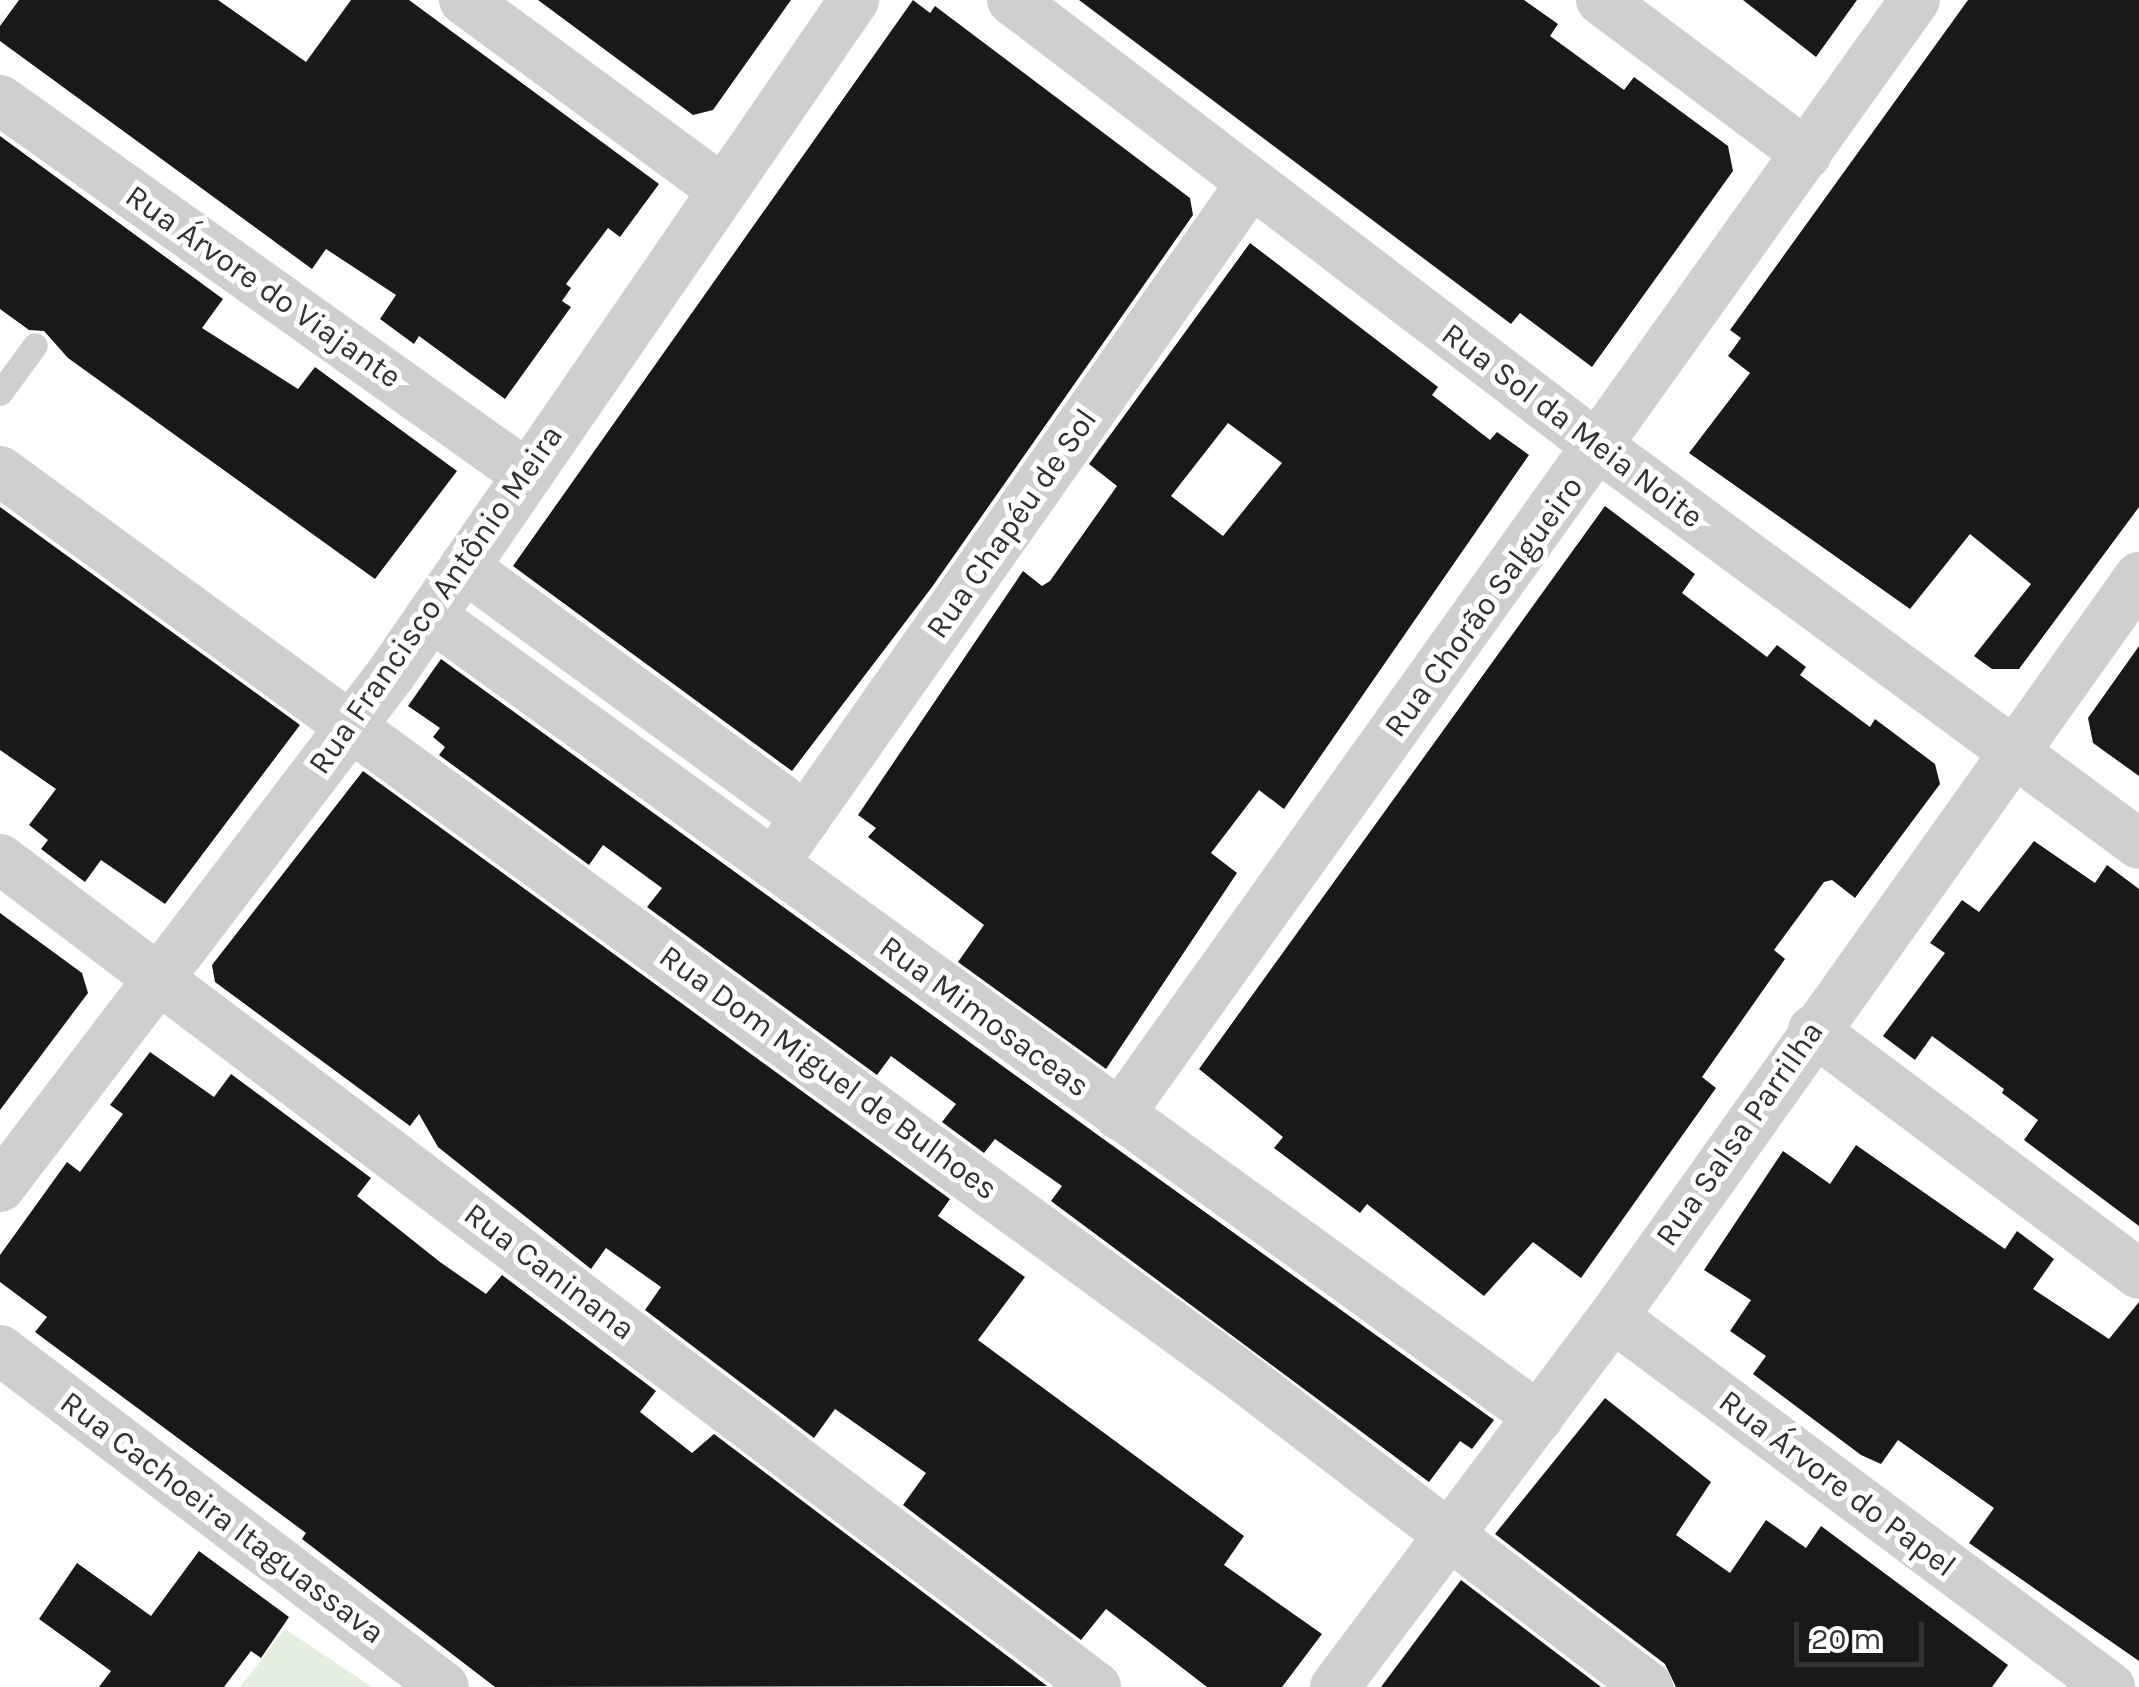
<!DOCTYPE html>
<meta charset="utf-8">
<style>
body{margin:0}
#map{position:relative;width:2139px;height:1687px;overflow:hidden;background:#fff;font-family:Karla,sans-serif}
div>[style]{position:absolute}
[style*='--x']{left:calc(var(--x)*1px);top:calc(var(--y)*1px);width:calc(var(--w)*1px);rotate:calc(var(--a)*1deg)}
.green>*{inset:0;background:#e4efdf}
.building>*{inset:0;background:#191919}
.lane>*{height:25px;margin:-12.5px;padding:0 12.5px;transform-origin:12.5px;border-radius:12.5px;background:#cfcfcf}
.street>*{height:50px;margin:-25px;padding:0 25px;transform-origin:25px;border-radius:25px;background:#cfcfcf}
span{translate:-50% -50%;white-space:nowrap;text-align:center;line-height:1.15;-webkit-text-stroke:10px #fff;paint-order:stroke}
.street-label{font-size:32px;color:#323232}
.scale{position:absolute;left:1794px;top:1622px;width:130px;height:45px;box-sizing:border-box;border:5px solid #323232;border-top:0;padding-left:12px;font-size:30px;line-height:35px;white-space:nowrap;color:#323232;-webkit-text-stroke:8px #fff;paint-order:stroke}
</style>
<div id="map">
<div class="green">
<i style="clip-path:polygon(285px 1629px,372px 1687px,240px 1687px)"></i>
</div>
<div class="building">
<i style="clip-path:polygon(19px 0,218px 0,306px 62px,351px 0,409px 0,659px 184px,620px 237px,608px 228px,566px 284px,571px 288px,562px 301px,571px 307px,505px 399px,419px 336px,414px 344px,380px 319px,396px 295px,326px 249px,312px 269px,0 41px,0 26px)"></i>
<i style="clip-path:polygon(538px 0,791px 0,713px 110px,693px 115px)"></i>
<i style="clip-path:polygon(913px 0,930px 13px,935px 6px,1190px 198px,1193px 215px,932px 587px,792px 771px,513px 566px)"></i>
<i style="clip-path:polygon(1079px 0,1524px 0,1558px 24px,1550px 36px,1624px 90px,1634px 77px,1728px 146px,1733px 171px,1592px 367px,1520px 313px,1511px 324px)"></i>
<i style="clip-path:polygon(1743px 0,1857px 0,1816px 57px)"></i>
<i style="clip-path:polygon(1968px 0,2139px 0,2139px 507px,2019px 669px,1992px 669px,1974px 656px,2031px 584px,1970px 534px,1910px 609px,1689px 453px,1750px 373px,1728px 356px,1741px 338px,1730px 330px)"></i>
<i style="clip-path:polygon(0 136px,223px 299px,202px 328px,298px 389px,315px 367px,457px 471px,375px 579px,68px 358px,44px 331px,29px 330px,0 309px)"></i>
<i style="clip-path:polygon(evenodd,1250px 243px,1438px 387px,1432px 395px,1490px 440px,1497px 432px,1529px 455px,1284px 809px,1259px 790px,1211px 853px,1237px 873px,1106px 1069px,958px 962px,984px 925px,868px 837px,876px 828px,858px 815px,1023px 571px,1042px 586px,1050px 581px,1117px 486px,1089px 464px,1250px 243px,1228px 423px,1282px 463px,1223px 536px,1171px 496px,1228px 423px)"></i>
<i style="clip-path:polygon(1605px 506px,1695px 574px,1682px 593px,1767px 657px,1777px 645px,1806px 667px,1800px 675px,1870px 727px,1875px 719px,1935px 764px,1940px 784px,1855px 898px,1832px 880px,1824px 882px,1774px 950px,1785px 959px,1702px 1077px,1716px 1088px,1581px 1278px,1533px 1242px,1484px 1296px,1367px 1204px,1360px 1213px,1274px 1148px,1283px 1137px,1199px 1069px)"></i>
<i style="clip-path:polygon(0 507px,300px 725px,165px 904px,101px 860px,85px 882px,41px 849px,48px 840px,29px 825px,56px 789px,0 750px)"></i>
<i style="clip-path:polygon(2139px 646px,2139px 776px,2093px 743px,2088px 718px)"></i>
<i style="clip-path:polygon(441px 659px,1102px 1138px,1494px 1420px,1472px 1449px,1460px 1441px,1429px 1482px,1051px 1201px,1062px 1186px,995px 1139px,984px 1153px,942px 1122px,956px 1104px,891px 1056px,877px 1075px,647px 907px,662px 888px,603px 845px,589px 865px,439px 755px,445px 747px,433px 737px,440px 728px,408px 706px)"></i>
<i style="clip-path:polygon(363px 771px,950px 1199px,938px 1216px,1025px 1277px,978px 1340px,1244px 1536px,1224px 1565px,1322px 1634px,1282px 1687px,1207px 1687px,1106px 1609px,1081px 1640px,903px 1505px,926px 1473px,835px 1409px,814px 1438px,645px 1310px,661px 1287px,606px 1248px,591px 1269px,438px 1147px,419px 1114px,410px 1126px,215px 982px,212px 965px)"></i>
<i style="clip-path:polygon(2034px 841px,2095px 883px,2107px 865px,2139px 889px,2139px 1226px,2024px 1140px,2038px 1120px,2002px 1093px,2004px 1089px,1932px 1036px,1915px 1060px,1883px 1036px,1945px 953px,1930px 943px,1962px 900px,1979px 912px)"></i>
<i style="clip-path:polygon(0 913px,82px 973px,88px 993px,0 1110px)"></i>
<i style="clip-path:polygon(150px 1052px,214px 1097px,231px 1074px,371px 1178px,357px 1196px,440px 1262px,486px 1294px,502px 1275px,656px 1391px,640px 1412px,692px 1453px,714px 1434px,1047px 1686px,495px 1687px,302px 1539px,306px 1533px,35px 1332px,47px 1317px,0 1282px,0 1255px,67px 1162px,80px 1172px,123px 1114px,110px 1105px)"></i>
<i style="clip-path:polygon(1856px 1145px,2005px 1249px,2017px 1231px,2054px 1259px,2033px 1289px,2109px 1339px,2139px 1302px,2139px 1661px,1969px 1543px,1994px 1508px,1898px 1440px,1881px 1464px,1861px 1455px,1753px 1374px,1766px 1356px,1730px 1331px,1751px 1300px,1704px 1270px,1783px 1151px,1830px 1184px)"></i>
<i style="clip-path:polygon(1605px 1398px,1711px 1482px,1676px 1535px,1730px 1573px,1766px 1520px,1806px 1548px,1821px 1526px,2008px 1665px,1992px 1687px,1676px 1687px,1665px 1664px,1495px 1534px)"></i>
<i style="clip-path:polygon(199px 1551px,289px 1617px,261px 1658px,251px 1651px,224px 1687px,99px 1687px,111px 1671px,39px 1619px,77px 1563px,151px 1616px)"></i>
<i style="clip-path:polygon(1461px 1580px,1601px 1687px,1381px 1687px)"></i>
</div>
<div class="lane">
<i style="--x:0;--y:393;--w:59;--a:-53.9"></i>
</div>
<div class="street">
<i style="--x:464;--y:0;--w:318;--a:36.3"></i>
<i style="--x:1012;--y:0;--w:738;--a:37.29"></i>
<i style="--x:1599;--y:447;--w:670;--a:36.32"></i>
<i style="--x:1601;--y:0;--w:257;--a:36.8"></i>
<i style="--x:0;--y:100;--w:645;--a:35.41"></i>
<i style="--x:0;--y:471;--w:1530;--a:36.09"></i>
<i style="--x:1236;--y:1372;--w:519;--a:37.4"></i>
<i style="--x:464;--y:567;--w:424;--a:36.2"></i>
<i style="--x:431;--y:616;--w:1367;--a:35.86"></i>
<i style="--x:0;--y:859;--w:1374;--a:37.07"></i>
<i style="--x:773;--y:864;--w:832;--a:-54.93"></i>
<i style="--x:1813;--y:1030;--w:407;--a:36.8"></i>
<i style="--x:1119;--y:1115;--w:1370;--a:-54.48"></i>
<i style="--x:0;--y:1187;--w:645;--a:-52.69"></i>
<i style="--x:391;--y:674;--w:818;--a:-55.51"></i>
<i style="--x:1613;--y:1317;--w:620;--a:36.67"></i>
<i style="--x:0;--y:1350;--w:557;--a:37.2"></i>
<i style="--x:1335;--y:1687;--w:463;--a:-53.1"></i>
<i style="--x:1613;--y:1317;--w:908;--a:-54.59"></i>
</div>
<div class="street-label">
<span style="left:263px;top:287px;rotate:35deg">Rua Árvore do Viajante</span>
<span style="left:1572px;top:426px;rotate:37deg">Rua Sol da Meia Noite</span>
<span style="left:1012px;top:524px;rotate:-55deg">Rua Chapéu de Sol</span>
<span style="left:436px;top:600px;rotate:-55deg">Rua Francisco Antônio Meira</span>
<span style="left:1484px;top:607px;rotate:-54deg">Rua Chorão Salgueiro</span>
<span style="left:984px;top:1017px;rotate:36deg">Rua Mimosaceas</span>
<span style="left:828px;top:1073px;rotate:36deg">Rua Dom Miguel de Bulhoes</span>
<span style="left:1740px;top:1134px;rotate:-55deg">Rua Salsa Parrilha</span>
<span style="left:549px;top:1272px;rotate:37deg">Rua Caninana</span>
<span style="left:1837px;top:1484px;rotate:37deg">Rua Árvore do Papel</span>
<span style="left:222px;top:1518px;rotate:37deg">Rua Cachoeira Itaguassava</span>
</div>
<div class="scale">20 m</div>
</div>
